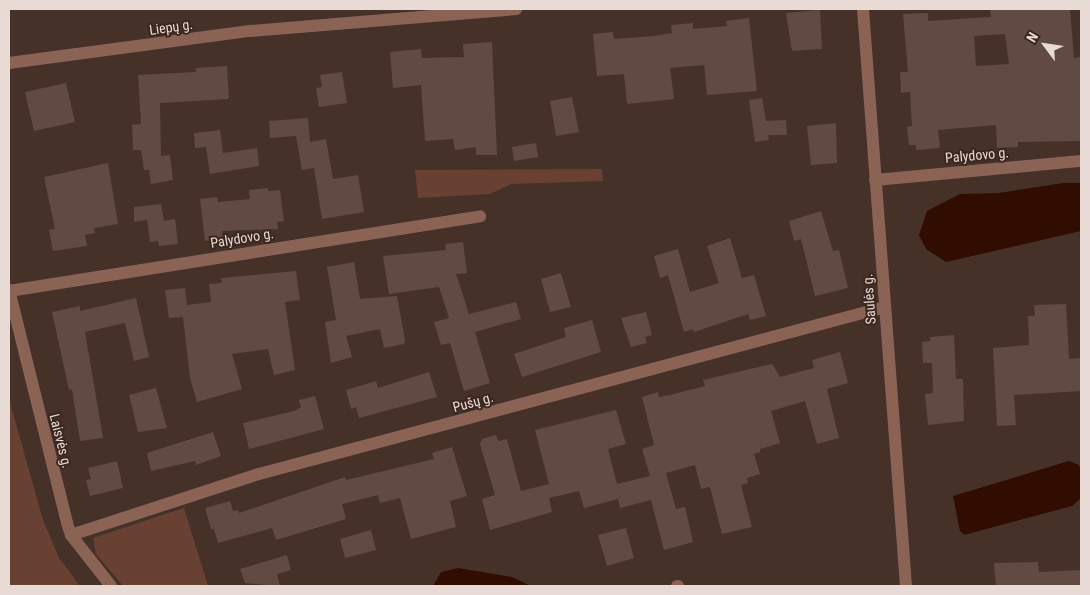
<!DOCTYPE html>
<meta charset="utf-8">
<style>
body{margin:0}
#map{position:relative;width:1090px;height:595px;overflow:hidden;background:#463129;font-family:"Roboto Condensed",sans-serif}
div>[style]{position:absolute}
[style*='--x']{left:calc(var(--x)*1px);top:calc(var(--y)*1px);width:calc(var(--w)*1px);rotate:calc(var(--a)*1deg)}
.green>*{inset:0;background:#684132}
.water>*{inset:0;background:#310c01}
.building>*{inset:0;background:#614a41}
.minor>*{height:12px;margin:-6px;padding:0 6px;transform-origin:6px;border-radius:6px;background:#8a6354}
span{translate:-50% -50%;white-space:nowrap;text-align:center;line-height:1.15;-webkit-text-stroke:4px #3c271f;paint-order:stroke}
.street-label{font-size:14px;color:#e8dad4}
.frame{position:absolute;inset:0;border:10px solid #e8dad4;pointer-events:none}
.north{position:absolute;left:1020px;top:20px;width:50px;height:50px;-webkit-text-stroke:4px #3c271f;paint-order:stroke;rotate:301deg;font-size:14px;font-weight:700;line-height:20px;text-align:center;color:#e8dad4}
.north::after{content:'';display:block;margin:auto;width:18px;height:22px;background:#e8dad4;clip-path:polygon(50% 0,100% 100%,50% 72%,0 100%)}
</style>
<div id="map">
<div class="green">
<i style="clip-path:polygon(602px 169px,603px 181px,511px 184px,490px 194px,418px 198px,415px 170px)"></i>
<i style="clip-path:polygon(9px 399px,43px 520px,59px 558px,80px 586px,9px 586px)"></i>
<i style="clip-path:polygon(184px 508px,208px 586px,123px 586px,96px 554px,93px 538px)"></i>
</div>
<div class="water">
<i style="clip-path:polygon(1063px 183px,1081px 183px,1081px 231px,946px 262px,926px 249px,919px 235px,927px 211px,960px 194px,999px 193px)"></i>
<i style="clip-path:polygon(1069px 461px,1079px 465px,1081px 471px,1081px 498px,1072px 506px,964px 535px,960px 531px,953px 496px)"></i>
<i style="clip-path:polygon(458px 568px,512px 577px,531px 586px,433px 586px,441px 572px)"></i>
</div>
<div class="building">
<i style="clip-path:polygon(evenodd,990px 9px,1070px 9px,1074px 58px,1081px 57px,1081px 141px,1018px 142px,1018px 147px,997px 148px,996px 125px,938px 130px,940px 148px,916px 150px,916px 145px,909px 145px,907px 127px,912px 126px,910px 92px,901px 93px,900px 72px,908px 72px,903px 14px,928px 13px,928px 21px,991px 17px,990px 9px,1005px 34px,1009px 64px,976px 66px,974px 36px,1005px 34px)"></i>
<i style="clip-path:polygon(820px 10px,822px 49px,792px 51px,786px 13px)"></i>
<i style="clip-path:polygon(749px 18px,757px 91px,707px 95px,704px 65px,670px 68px,674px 99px,627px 104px,624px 74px,597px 76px,593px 34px,613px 32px,614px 39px,654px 36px,672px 33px,671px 25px,693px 23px,693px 29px,727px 26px,726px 21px)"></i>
<i style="clip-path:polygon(492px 42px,497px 155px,476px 155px,476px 147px,455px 150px,453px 139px,425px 141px,421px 85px,393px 88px,390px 52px,421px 49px,422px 58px,464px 57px,463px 44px)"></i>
<i style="clip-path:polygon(227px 66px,229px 99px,160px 103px,161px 156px,170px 155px,173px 180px,151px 184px,149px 170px,144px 170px,141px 150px,133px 150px,132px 125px,141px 124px,138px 75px,196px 72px,196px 68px)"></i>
<i style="clip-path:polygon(342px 72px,347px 103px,319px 107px,316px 88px,322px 87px,320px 75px)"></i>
<i style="clip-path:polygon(66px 83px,75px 122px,34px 131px,25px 92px)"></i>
<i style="clip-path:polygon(572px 97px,579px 132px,556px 136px,550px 101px)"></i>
<i style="clip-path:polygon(762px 98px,766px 121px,786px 120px,787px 135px,768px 135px,769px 140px,755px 142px,749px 100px)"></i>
<i style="clip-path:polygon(308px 118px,310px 142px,326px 139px,333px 179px,358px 175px,364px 212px,322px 219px,314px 168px,302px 170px,296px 136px,270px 138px,269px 121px)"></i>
<i style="clip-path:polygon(836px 123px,837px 163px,811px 165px,807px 126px)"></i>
<i style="clip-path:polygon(220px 130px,223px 153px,257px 148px,259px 166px,210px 174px,206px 147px,195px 148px,194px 133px)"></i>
<i style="clip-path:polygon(536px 143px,538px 157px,514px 161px,512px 147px)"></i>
<i style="clip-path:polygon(108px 163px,118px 224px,94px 228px,95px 233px,85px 235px,87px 246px,53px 251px,49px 230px,55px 229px,44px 177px)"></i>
<i style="clip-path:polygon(268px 188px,268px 191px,280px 190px,284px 221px,277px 222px,278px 229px,222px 231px,223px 239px,205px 241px,200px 199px,217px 197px,218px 202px,250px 199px,249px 190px)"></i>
<i style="clip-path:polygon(161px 204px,164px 221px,175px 219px,178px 244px,159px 246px,158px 241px,150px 242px,147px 220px,134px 222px,134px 207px)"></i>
<i style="clip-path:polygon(821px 211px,833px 251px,839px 250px,848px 288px,815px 296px,801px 239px,794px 241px,789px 221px)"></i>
<i style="clip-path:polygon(730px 238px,742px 278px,754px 275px,766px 316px,750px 320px,748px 314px,694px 332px,693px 329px,684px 332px,668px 275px,660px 278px,654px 256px,678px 249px,690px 292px,719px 283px,707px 246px)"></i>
<i style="clip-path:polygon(463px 242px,467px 273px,456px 274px,469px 314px,516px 302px,521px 319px,475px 332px,490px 383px,464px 391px,450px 343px,441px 345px,434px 322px,449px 318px,439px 287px,389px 294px,383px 256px,446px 250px,445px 244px)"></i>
<i style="clip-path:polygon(354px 262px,360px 299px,397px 296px,405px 340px,404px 344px,384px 348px,380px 329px,346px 336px,352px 357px,331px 363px,325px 322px,336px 320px,327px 267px)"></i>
<i style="clip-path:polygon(296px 271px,300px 300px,285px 302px,295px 370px,274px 375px,268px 349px,232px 354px,242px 389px,197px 402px,190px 378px,183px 317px,169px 318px,165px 290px,185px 288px,187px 305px,211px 302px,209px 284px,222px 283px,221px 278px)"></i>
<i style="clip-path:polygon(561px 273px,571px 307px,550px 312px,541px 279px)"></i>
<i style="clip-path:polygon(136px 298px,149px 357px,134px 361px,125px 323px,85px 332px,103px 438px,80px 441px,72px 389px,69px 390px,52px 312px,80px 306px,80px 311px)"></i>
<i style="clip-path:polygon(1066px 304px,1069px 359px,1081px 358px,1081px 391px,1014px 395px,1016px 425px,997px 426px,993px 348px,1029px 345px,1028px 316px,1035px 316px,1034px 305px)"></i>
<i style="clip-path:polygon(646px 312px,652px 335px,645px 337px,647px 343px,631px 347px,621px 318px)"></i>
<i style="clip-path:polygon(592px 320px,601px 352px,522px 377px,514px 354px,566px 337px,564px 328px)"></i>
<i style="clip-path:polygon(954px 335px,956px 379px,963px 379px,964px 421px,928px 425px,925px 394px,933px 393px,932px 363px,923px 363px,922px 342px,930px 341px,930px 337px)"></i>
<i style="clip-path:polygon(840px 352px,848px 383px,827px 389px,839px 438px,817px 444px,805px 401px,771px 411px,780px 443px,760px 449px,760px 452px,754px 454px,760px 474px,747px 478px,748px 483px,741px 485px,752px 527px,722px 534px,710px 487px,701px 489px,695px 465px,666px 473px,676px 509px,685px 507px,693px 542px,664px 550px,651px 500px,620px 508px,618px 499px,584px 508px,579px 491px,549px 498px,552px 512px,490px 530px,482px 499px,495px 495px,480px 444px,482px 439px,496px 435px,498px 441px,507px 439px,521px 491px,549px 484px,535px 430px,616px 410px,626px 444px,608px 449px,617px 484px,650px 476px,642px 449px,654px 445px,642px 397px,658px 392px,659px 397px,670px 395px,705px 386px,703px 380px,772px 364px,780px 377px,814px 368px,812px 360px)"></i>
<i style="clip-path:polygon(429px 372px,437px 397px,359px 418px,356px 407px,351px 409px,346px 390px,376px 381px,378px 388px)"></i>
<i style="clip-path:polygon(156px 388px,167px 428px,138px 432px,129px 395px)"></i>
<i style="clip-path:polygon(315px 396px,324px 429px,249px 449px,243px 423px,294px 411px,301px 407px,299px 400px)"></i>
<i style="clip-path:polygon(213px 432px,221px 456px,196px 465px,195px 461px,151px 471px,147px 453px)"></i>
<i style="clip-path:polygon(452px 447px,467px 496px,450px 501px,456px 527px,411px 539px,400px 498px,380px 503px,378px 495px,342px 504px,346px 519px,276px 540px,272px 528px,218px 543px,214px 529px,211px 529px,205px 508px,230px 501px,233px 511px,238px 510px,239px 513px,345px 477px,346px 480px,434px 459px,432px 453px)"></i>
<i style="clip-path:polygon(117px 461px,123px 488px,90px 496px,86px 480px,91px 479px,88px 468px)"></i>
<i style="clip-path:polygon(626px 528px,634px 558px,607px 566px,598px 535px)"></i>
<i style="clip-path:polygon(371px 530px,376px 550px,345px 558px,340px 539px)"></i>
<i style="clip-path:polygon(287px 555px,291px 570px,277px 574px,280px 586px,245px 583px,240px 569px)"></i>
<i style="clip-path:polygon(1038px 562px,1039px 572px,1081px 570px,1081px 586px,996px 586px,994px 563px)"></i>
</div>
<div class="minor">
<i style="--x:863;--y:9;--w:579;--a:85.74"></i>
<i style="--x:9;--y:63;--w:243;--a:-7.6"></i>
<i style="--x:250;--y:31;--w:267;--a:-4.7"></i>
<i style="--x:875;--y:180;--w:207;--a:-5.3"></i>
<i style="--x:9;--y:290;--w:240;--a:76"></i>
<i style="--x:67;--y:523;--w:13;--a:72"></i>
<i style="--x:71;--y:535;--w:65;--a:51.9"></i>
<i style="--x:9;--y:291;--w:477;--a:-9"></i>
<i style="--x:71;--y:535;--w:198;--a:-18"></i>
<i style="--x:259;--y:474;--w:648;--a:-14.94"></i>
<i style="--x:677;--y:586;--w:1;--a:0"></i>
</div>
<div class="street-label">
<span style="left:171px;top:27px;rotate:-8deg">Liepų g.</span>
<span style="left:977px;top:155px;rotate:-5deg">Palydovo g.</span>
<span style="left:242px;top:238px;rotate:-9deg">Palydovo g.</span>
<span style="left:869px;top:299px;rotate:-94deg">Saulės g.</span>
<span style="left:473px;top:402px;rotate:-15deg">Pušų g.</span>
<span style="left:61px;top:441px;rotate:76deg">Laisvės g.</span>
</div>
<div class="frame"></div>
<div class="north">N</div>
</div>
